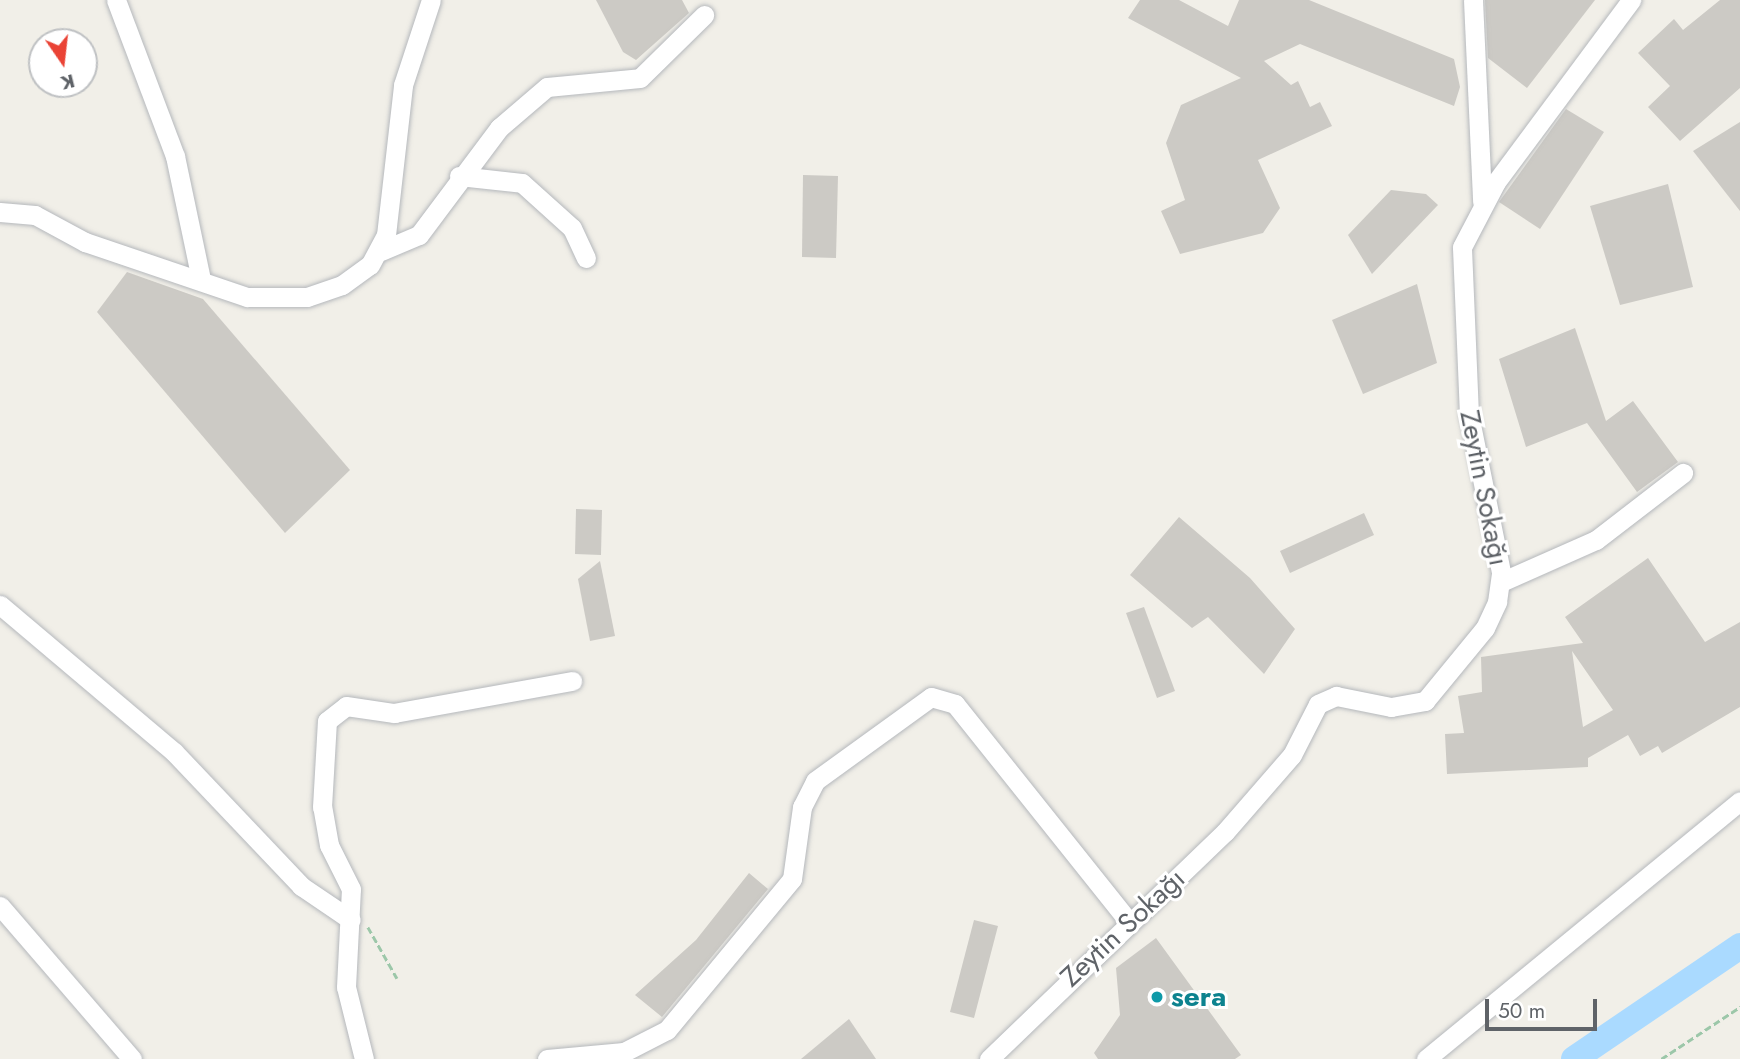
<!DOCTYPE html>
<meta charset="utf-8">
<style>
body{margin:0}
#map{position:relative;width:1740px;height:1059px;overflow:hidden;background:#f1efe8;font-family:Jost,sans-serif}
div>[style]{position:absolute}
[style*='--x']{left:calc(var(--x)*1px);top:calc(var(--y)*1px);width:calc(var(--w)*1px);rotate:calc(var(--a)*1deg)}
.river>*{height:26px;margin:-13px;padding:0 13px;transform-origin:13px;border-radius:13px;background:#aadaff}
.building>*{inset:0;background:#cccac5}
.path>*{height:2.5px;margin-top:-1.25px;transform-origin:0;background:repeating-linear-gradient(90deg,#9cc7a9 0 7px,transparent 0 10.5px)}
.roads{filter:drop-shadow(0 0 2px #b5b8bc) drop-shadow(0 0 2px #b5b8bc)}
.minor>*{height:19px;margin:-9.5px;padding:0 9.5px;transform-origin:9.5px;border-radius:9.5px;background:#fff}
.dots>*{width:19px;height:19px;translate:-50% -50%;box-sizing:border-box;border:4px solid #fff;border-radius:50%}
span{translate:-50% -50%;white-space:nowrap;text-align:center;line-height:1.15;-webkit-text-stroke:6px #fff;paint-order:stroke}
.street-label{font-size:28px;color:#5f6368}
.culture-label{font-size:28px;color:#0d838f;font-weight:700}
.left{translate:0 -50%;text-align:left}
.north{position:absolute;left:28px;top:28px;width:70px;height:70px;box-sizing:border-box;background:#fff;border:2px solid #bfc1c3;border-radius:50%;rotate:166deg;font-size:19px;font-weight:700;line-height:28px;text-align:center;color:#5f6368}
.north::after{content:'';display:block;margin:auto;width:24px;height:32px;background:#ea4335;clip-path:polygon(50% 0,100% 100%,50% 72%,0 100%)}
.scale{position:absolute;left:1485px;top:999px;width:112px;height:32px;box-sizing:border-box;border:4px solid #5f6368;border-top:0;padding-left:9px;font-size:21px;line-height:24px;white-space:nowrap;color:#5f6368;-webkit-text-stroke:5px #fff;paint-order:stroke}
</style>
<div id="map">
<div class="river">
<i style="--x:1574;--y:1059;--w:201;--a:-34.2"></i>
</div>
<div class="building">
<i style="clip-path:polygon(596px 0,682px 0,689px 13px,636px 60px,623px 52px)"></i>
<i style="clip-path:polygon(1140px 0,1179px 0,1228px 26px,1239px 0,1309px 0,1454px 59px,1460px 87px,1454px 106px,1300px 44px,1264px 61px,1291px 85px,1298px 81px,1310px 107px,1320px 102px,1332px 126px,1258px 160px,1280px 208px,1263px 233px,1180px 254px,1161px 211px,1185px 200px,1166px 143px,1181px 105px,1241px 78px,1128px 18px)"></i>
<i style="clip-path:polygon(1485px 0,1595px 0,1527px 88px,1488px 58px)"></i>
<i style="clip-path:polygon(1720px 0,1740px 0,1740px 88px,1680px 141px,1648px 107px,1670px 86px,1638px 53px,1674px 19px,1683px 30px)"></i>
<i style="clip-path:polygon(1566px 109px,1604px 132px,1540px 229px,1499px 202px)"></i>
<i style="clip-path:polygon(1740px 122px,1740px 211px,1693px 151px)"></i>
<i style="clip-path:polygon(803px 175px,838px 176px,836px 258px,802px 257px)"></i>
<i style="clip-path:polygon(1668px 184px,1693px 287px,1620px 305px,1590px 206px)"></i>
<i style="clip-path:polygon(1391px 190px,1426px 194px,1438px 205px,1372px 274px,1348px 235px)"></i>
<i style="clip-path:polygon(127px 272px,203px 299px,350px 470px,285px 533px,97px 312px)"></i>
<i style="clip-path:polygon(1417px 284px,1437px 363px,1363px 394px,1332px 320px)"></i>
<i style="clip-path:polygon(1575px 328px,1606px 421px,1633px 401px,1678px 462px,1637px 492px,1587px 423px,1526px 447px,1499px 359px)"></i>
<i style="clip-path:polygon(576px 509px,602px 510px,601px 555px,575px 554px)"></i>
<i style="clip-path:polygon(1364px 513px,1374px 535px,1290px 573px,1280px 551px)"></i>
<i style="clip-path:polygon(1179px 517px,1250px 578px,1295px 629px,1264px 674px,1208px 617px,1192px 628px,1130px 575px)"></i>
<i style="clip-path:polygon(evenodd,1648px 558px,1705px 642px,1740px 622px,1740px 707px,1662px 753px,1658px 746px,1640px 756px,1628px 735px,1588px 758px,1588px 767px,1447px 774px,1445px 734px,1464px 733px,1458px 696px,1482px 692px,1481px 657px,1583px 643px,1565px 617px,1648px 558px,1572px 651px,1613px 710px,1583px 727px,1572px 651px)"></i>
<i style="clip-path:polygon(600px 561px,615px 636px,590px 641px,578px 579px)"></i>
<i style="clip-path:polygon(1144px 607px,1175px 691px,1157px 698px,1126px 613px)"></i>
<i style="clip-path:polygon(749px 873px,768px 889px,662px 1017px,635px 995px,696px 940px)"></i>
<i style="clip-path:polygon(974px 920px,998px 926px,974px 1018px,950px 1012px)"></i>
<i style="clip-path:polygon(1156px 938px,1241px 1055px,1235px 1059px,1098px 1059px,1094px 1053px,1120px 1015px,1116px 968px)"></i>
<i style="clip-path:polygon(849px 1019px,876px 1059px,801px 1059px)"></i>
</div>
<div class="path">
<i style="--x:368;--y:927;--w:59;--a:60.4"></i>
<i style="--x:1661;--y:1059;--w:95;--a:-33.4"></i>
</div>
<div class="roads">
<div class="minor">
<i style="--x:116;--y:0;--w:167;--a:69.3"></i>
<i style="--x:175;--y:156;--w:126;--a:78.1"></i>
<i style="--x:1473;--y:0;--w:202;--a:87.4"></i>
<i style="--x:459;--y:176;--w:63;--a:6.3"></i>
<i style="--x:522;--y:183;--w:67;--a:42"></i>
<i style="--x:572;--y:228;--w:33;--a:65"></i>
<i style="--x:0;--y:212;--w:35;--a:5"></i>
<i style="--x:35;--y:215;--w:57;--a:28.4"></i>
<i style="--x:85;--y:242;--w:171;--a:18.8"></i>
<i style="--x:247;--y:297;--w:60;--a:0"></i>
<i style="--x:307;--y:297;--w:37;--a:-19"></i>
<i style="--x:342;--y:285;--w:34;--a:-36"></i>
<i style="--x:370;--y:265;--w:34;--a:-62"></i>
<i style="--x:386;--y:235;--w:151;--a:-83.5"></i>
<i style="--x:403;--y:85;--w:89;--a:-71.8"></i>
<i style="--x:381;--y:251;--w:41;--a:-22.8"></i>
<i style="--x:419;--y:235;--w:134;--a:-53.2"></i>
<i style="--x:499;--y:128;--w:63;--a:-40.5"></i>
<i style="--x:547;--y:87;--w:93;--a:-5.5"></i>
<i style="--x:640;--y:78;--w:90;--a:-44.5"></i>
<i style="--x:1501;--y:582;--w:104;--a:-23.9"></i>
<i style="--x:1596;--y:540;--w:110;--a:-37.6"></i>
<i style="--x:0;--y:605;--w:228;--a:40.2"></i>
<i style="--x:174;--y:752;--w:185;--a:46.5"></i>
<i style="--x:301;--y:886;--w:60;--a:34.2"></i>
<i style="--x:0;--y:906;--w:202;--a:49.2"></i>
<i style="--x:364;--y:1059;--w:74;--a:-104"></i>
<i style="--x:346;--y:987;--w:98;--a:-87.1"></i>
<i style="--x:351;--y:889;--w:49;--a:-116.6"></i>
<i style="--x:329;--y:845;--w:39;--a:-100"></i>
<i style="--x:322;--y:807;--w:86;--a:-86.7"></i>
<i style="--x:327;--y:721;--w:24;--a:-38"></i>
<i style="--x:346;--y:706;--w:49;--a:8.3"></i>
<i style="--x:394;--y:713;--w:181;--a:-10.2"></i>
<i style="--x:547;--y:1059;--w:77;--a:-5.2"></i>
<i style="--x:624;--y:1052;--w:48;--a:-27.1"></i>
<i style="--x:667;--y:1030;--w:196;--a:-50.4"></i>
<i style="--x:792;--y:879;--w:73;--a:-82.1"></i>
<i style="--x:802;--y:807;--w:29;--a:-63"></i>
<i style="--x:815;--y:781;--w:143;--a:-35.9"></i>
<i style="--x:931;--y:697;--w:25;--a:16"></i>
<i style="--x:955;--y:704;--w:279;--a:51.4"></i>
<i style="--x:989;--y:1059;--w:327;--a:-43.9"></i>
<i style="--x:1225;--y:832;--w:102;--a:-49"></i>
<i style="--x:1292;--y:755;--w:57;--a:-63"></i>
<i style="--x:1318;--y:704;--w:20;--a:-24"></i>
<i style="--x:1336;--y:696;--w:56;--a:11.3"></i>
<i style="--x:1391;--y:707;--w:35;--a:-10"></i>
<i style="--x:1425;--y:701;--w:94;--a:-50.6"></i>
<i style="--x:1485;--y:628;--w:29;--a:-65"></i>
<i style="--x:1497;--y:602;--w:30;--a:-82"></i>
<i style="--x:1501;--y:572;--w:160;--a:-101.5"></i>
<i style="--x:1469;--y:415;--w:168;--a:-92.4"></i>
<i style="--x:1462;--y:247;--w:73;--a:-62.4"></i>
<i style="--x:1496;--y:182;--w:227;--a:-53.4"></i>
<i style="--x:1426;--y:1059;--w:406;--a:-39.4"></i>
</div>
</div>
<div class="dots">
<i style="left:1157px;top:997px;background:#0f9aa8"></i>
</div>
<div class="street-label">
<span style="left:1484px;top:488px;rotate:79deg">Zeytin Sokağı</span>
<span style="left:1123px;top:928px;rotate:-43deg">Zeytin Sokağı</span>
</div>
<div class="culture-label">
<span class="left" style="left:1171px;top:997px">sera</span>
</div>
<div class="north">K</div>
<div class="scale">50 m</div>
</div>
